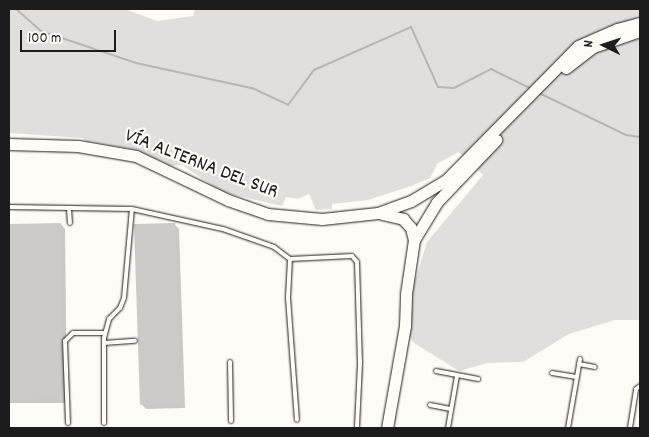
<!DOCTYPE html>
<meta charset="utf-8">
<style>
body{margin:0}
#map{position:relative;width:649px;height:437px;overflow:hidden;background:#fdfcf7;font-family:Dekko,sans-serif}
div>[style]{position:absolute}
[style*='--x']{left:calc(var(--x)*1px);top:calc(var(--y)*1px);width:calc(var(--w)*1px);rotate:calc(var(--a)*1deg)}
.green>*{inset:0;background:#e0dfdb}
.shadow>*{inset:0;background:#0003}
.stream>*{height:2px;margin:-1px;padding:0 1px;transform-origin:1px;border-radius:1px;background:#b7b6b2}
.building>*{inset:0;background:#cccbc8}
.path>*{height:1px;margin-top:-0.5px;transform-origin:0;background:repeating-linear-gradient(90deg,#1c1c1c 0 4px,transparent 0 8px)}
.roads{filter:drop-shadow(0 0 1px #1c1c1c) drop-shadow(0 0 1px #1c1c1c)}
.service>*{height:4px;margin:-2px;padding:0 2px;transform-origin:2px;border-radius:2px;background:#fdfcf7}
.trunk>*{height:11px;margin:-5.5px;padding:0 5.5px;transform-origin:5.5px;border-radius:5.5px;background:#fdfcf7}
span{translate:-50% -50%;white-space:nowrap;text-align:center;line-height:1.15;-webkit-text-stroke:4.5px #fdfcf7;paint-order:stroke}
.street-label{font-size:20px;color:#1c1c1c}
.frame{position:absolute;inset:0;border:10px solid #1c1c1c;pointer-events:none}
.north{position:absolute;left:579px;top:20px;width:50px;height:50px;-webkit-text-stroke:4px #fdfcf7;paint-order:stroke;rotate:274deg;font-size:14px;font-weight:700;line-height:20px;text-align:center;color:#1c1c1c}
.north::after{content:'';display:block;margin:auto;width:18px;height:22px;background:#1c1c1c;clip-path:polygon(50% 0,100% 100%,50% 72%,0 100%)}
.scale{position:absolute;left:20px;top:30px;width:96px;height:22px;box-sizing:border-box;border:2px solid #1c1c1c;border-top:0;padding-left:6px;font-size:15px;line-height:18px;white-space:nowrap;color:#1c1c1c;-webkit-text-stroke:4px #fdfcf7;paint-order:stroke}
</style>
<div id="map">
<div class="green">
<i style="clip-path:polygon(9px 9px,125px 9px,157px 21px,193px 16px,195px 9px,640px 9px,640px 320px,615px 320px,569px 334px,523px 362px,487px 363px,459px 371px,414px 343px,407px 334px,412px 291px,427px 242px,483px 175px,459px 152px,438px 163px,430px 178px,411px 186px,368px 200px,332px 204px,332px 209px,316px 210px,309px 194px,298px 199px,286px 197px,282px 206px,222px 192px,182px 165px,172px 166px,132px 149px,86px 141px,83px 138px,9px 133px)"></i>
</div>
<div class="shadow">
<i style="clip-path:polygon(61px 224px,65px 229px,67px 403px,9px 403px,9px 225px)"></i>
<i style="clip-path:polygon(175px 225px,179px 229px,185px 408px,146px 409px,141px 404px)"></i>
</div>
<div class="stream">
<i style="--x:16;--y:9;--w:33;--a:41"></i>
<i style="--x:41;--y:31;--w:100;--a:18.6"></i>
<i style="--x:136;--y:63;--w:119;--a:12.2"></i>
<i style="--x:252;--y:88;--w:40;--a:25"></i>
<i style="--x:288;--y:105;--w:44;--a:-53.4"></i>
<i style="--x:314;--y:70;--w:106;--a:-23.9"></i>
<i style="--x:411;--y:27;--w:66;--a:65.8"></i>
<i style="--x:438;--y:87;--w:16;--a:4"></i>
<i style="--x:454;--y:88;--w:42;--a:-27.2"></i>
<i style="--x:491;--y:69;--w:43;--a:26"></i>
<i style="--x:539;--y:93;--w:97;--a:25.8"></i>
<i style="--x:626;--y:135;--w:14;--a:8"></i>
</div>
<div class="building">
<i style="clip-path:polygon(61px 223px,63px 399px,9px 400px,9px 224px)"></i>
<i style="clip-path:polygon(175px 223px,181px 404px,140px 405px,134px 224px)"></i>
</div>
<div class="path">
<i style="--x:580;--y:9;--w:5;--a:0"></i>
</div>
<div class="roads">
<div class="service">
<i style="--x:9;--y:207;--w:123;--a:0.9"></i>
<i style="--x:132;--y:209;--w:93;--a:12.4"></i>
<i style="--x:223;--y:229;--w:54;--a:19.4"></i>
<i style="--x:274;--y:247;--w:20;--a:37"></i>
<i style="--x:290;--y:259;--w:62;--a:-2.8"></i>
<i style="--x:352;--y:256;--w:8;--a:50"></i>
<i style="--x:357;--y:262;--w:101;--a:88.3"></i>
<i style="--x:360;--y:363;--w:64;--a:92.7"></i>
<i style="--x:69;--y:209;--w:14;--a:86"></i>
<i style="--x:290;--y:259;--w:39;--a:93"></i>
<i style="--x:288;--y:298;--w:122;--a:85.8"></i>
<i style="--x:104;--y:343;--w:31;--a:-4"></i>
<i style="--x:230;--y:362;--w:59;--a:89"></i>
<i style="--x:579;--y:364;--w:16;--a:11"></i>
<i style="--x:436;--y:371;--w:43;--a:10.8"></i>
<i style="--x:552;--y:373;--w:25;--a:9"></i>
<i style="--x:430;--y:405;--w:21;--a:11"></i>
<i style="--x:68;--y:423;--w:82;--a:-92.1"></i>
<i style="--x:65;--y:341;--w:11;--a:-45"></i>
<i style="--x:73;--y:333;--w:32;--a:0"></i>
<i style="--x:104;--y:423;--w:85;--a:-90"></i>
<i style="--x:104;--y:338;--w:20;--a:-75"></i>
<i style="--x:109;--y:319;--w:16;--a:-45"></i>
<i style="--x:120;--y:308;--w:11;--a:-68"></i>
<i style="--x:124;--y:298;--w:89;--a:-84.9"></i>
<i style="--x:448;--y:428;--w:53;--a:-80.2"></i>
<i style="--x:568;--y:428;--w:70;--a:-80.1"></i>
<i style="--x:630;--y:428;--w:39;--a:-81"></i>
<i style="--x:636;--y:389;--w:5;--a:-37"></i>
</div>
<div class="trunk">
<i style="--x:566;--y:68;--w:34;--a:-38"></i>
<i style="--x:593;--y:47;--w:50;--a:-18.8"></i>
<i style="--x:9;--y:144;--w:69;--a:1.7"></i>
<i style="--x:78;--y:146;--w:59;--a:9.8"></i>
<i style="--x:136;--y:156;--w:102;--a:25.6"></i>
<i style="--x:228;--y:200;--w:42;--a:19.3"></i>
<i style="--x:268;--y:214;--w:54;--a:5.3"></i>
<i style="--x:322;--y:219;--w:56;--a:-6.1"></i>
<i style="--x:378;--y:213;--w:35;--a:-20"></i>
<i style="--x:411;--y:201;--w:41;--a:-31"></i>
<i style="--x:446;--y:180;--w:188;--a:-45.4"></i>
<i style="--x:578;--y:46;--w:43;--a:-23.6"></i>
<i style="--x:617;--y:29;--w:24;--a:-15"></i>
<i style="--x:382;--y:214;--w:22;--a:13"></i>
<i style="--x:403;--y:219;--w:12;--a:48"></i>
<i style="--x:411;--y:228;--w:12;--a:76"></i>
<i style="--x:387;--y:428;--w:104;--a:-80"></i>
<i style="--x:405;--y:326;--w:32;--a:-88"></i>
<i style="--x:406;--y:294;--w:55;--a:-81.6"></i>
<i style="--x:414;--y:240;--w:44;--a:-58.8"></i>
<i style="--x:437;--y:202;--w:86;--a:-46.4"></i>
</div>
</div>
<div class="street-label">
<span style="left:201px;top:165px;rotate:21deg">VÍA ALTERNA DEL SUR</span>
</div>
<div class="frame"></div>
<div class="north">N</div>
<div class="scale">100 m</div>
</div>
